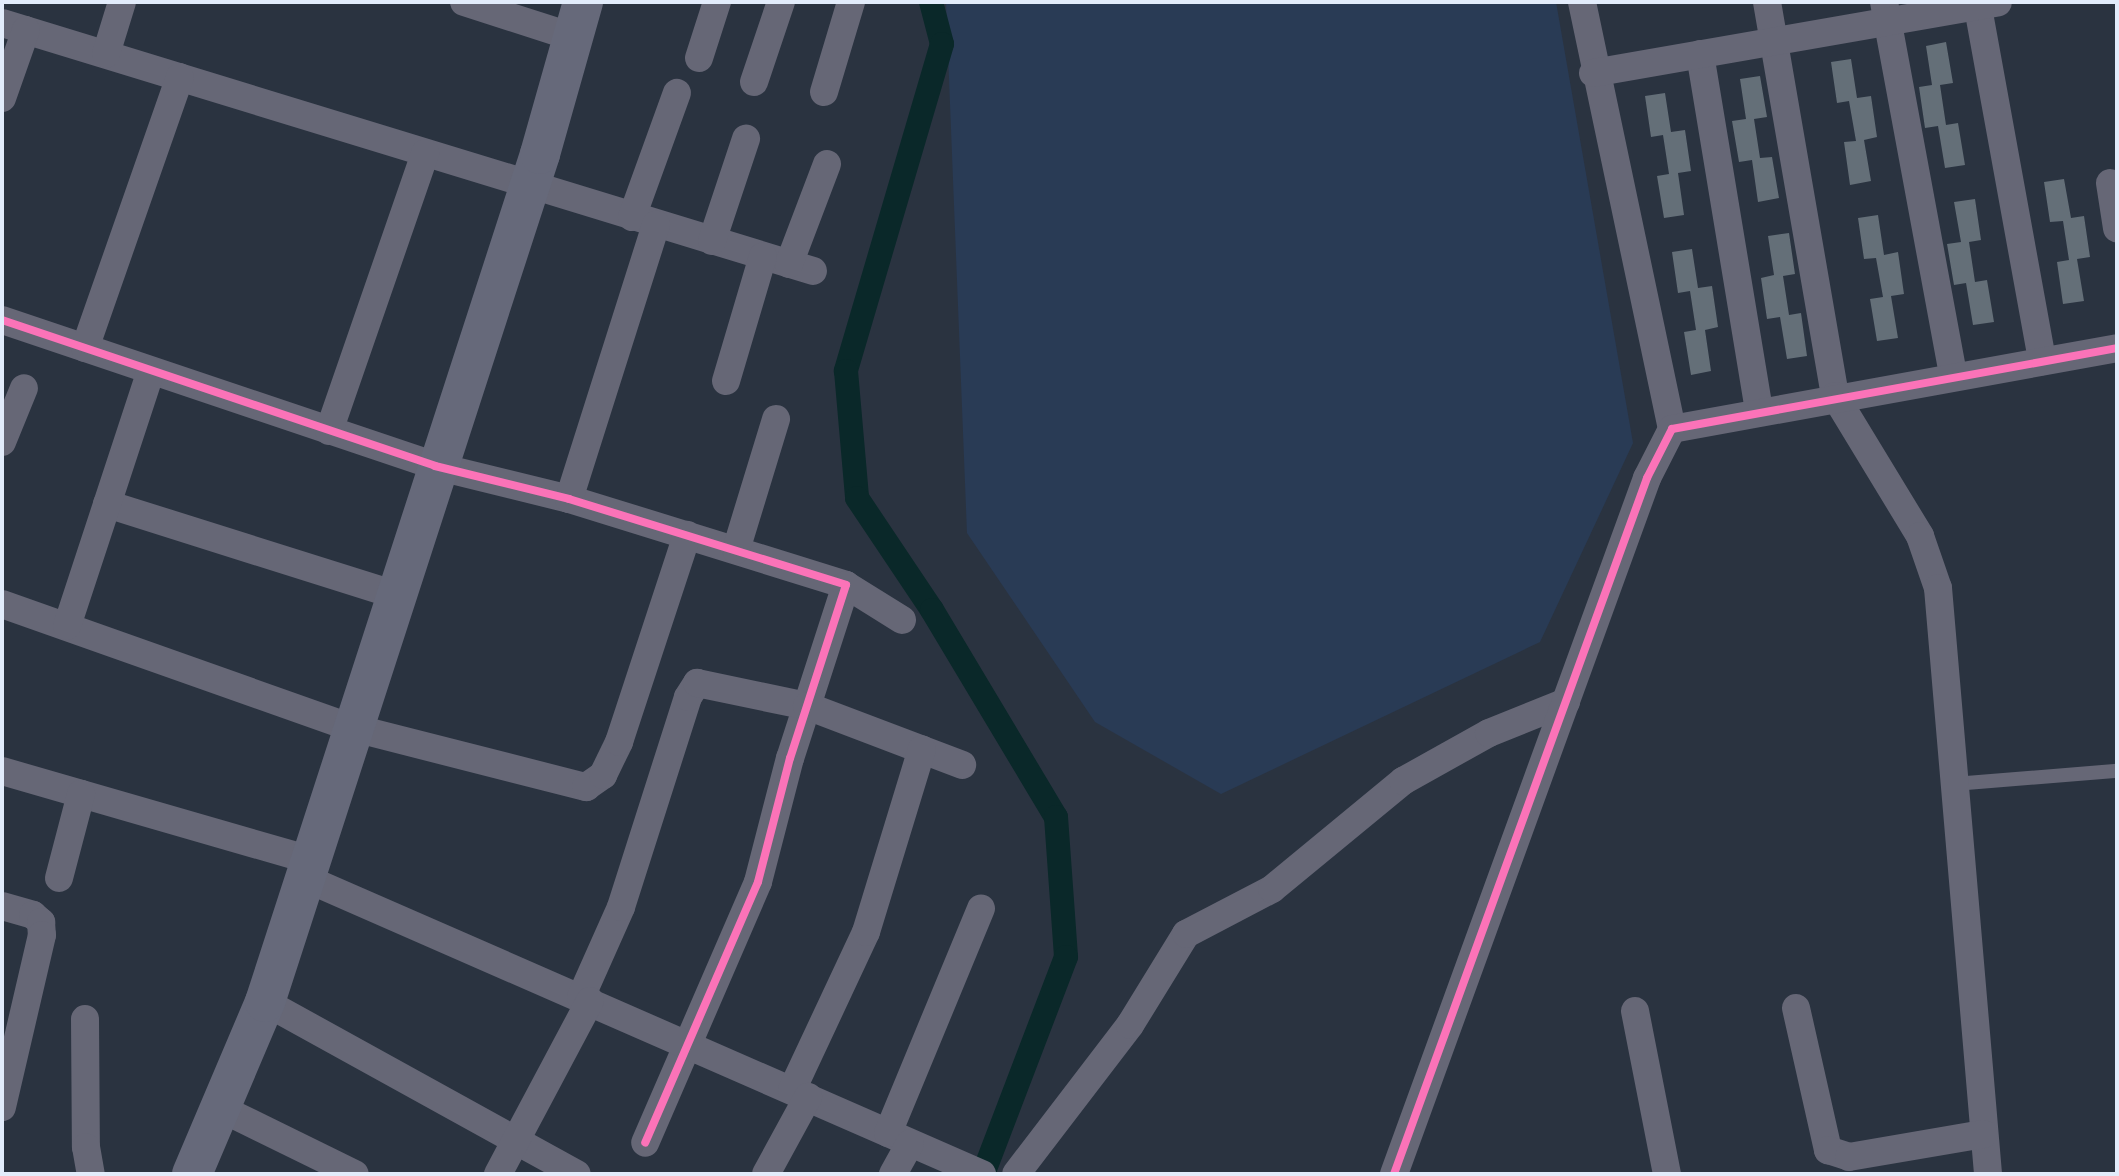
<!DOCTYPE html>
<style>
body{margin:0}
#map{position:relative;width:2119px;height:1176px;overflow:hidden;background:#2a3340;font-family:"Source Sans 3",sans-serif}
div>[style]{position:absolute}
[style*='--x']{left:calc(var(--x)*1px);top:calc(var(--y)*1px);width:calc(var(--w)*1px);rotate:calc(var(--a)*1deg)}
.built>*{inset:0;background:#293b55}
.canal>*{height:24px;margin:-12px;padding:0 12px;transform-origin:12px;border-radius:12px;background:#0a2829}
.building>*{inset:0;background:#646f78}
.lane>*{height:14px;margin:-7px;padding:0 7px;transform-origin:7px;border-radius:7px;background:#666776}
.street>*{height:28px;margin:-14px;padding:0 14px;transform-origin:14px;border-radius:14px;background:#666776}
.secondary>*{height:40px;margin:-20px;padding:0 20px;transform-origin:20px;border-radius:20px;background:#66697a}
.cycleway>*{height:8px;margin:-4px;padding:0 4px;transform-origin:4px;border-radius:4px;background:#fb73b8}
span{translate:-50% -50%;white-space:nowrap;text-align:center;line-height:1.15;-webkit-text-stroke:8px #223148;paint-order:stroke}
.frame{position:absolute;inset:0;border:4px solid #e2ecfb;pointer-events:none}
</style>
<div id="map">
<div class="built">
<i style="clip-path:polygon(946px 2px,1556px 2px,1633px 443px,1540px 642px,1221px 794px,1095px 722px,967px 533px)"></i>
</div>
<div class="canal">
<i style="--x:931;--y:2;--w:43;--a:75.3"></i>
<i style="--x:942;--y:44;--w:341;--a:106.4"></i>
<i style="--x:846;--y:371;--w:127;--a:85"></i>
<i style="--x:857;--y:498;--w:135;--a:56.2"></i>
<i style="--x:932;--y:610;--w:241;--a:59.1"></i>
<i style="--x:1056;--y:817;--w:140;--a:85.9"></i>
<i style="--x:1066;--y:957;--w:232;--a:110.9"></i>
</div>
<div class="building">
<i style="clip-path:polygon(1946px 42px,1953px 83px,1940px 85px,1946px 125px,1958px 123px,1965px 165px,1945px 168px,1938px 126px,1925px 128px,1919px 87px,1932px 85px,1926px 46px)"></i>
<i style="clip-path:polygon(1851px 59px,1857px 98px,1871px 96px,1877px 137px,1864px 140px,1871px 181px,1850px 185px,1844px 142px,1856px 141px,1849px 101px,1837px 103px,1831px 62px)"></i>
<i style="clip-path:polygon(1760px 76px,1767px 117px,1754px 119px,1760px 158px,1772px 157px,1779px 198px,1758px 202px,1752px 160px,1739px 162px,1732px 121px,1746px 119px,1740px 79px)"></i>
<i style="clip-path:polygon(1665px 93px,1671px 132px,1685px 130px,1691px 171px,1678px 173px,1684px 215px,1664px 218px,1657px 176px,1669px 174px,1663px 135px,1651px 137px,1645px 96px)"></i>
<i style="clip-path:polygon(2064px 179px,2071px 218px,2084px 216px,2090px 257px,2077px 259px,2084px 301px,2063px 304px,2057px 262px,2069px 260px,2063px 221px,2050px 222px,2044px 182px)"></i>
<i style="clip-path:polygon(1975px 199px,1981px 240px,1969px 242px,1975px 282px,1987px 280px,1994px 322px,1973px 325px,1966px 283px,1954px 285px,1947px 244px,1961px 242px,1954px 202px)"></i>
<i style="clip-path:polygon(1878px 215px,1884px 255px,1898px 252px,1904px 294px,1891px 296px,1898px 338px,1877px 341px,1870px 299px,1883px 297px,1876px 258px,1864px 259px,1858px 218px)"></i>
<i style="clip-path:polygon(1789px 233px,1795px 274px,1783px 276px,1789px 315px,1801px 313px,1807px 356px,1787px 359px,1780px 317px,1767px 319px,1761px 278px,1774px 275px,1768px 236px)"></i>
<i style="clip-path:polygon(1692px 249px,1698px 288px,1712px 286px,1718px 327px,1705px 330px,1711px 371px,1691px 375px,1684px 332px,1696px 330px,1690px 291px,1678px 293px,1672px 252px)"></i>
</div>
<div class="lane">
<i style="--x:1954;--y:784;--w:164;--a:-4.6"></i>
</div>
<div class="street">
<i style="--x:464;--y:2;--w:114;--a:17.8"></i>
<i style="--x:1582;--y:2;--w:436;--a:78.1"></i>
<i style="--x:1767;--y:2;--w:400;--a:80.2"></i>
<i style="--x:1835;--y:396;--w:164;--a:58.7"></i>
<i style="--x:1920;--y:536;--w:55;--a:70.9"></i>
<i style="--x:1938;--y:588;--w:588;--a:85.12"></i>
<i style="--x:1884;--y:2;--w:380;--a:79.5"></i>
<i style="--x:1977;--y:2;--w:365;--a:79.7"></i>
<i style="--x:2;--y:23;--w:848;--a:17"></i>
<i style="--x:106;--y:54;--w:54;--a:-72.9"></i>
<i style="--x:1700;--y:54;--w:361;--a:80.6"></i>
<i style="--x:699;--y:58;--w:59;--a:-72.2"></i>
<i style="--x:1593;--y:73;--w:411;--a:-9.9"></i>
<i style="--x:754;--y:82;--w:84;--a:-71.4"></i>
<i style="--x:824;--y:92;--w:94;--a:-73.3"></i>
<i style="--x:2;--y:98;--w:72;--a:-70.6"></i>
<i style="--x:2110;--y:183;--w:46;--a:81.2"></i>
<i style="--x:632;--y:217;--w:132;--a:-70.1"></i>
<i style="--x:712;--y:241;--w:108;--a:-71.6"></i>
<i style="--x:789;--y:264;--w:107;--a:-69.2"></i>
<i style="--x:2;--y:320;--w:457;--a:18.6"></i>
<i style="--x:435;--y:466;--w:138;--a:13.8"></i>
<i style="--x:569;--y:499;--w:290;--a:17.2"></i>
<i style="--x:846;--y:585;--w:182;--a:107.9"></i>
<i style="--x:790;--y:758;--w:128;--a:104.5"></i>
<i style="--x:758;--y:882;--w:284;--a:113.4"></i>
<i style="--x:85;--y:348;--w:287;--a:-70.7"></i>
<i style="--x:726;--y:381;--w:130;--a:-73.5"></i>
<i style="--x:329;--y:431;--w:294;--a:-70.9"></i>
<i style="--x:2;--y:442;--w:58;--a:-67.8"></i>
<i style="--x:569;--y:499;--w:288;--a:-72.4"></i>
<i style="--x:107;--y:504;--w:300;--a:17.5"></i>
<i style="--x:736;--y:550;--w:137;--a:-73"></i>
<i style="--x:846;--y:585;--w:66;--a:32"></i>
<i style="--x:2;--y:604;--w:369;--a:19.5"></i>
<i style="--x:350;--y:727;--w:244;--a:14.3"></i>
<i style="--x:586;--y:787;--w:21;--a:-35"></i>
<i style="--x:603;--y:775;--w:37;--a:-64"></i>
<i style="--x:619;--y:742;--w:218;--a:-71.8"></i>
<i style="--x:67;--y:626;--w:268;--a:-71.8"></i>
<i style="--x:2;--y:771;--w:322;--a:16.1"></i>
<i style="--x:59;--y:878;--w:87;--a:-75.3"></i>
<i style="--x:305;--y:878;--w:739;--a:23.62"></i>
<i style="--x:2;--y:906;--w:32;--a:16"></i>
<i style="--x:33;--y:915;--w:11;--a:41"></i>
<i style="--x:41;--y:922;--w:13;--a:86"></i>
<i style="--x:42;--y:935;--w:177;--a:103.1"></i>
<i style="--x:581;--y:997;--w:98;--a:-66"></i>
<i style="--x:621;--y:907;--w:220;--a:-72.3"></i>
<i style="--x:688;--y:697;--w:17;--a:-57"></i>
<i style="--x:697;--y:683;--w:112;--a:11.8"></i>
<i style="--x:807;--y:706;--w:166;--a:20.8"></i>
<i style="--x:265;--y:1002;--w:356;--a:28.9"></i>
<i style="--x:1796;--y:1008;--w:146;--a:77.3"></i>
<i style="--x:1828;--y:1150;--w:22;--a:18"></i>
<i style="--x:1849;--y:1157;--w:137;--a:-9.7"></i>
<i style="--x:1635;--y:1011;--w:166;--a:78.9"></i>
<i style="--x:85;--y:1019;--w:128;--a:89.6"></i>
<i style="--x:86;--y:1147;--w:27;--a:80"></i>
<i style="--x:792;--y:1090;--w:174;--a:-64.9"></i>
<i style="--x:866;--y:932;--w:191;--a:-73"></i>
<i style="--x:220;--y:1108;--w:150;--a:26.1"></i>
<i style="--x:888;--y:1133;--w:243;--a:-67.5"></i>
<i style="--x:498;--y:1174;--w:196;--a:-62"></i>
<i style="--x:766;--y:1174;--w:88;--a:-61.4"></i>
<i style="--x:893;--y:1174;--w:35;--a:-61"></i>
<i style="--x:1016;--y:1174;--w:188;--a:-52.6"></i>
<i style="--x:1130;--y:1025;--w:107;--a:-58.4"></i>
<i style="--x:1186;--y:934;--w:97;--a:-27.6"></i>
<i style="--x:1272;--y:889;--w:170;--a:-39.5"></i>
<i style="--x:1403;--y:781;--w:98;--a:-29.2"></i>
<i style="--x:1489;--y:733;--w:83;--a:-21.9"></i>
<i style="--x:1394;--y:1174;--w:741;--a:-70.02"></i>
<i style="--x:1647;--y:478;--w:55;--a:-63"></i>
<i style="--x:1672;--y:429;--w:452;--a:-10.3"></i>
</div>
<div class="secondary">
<i style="--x:192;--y:1174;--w:187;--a:-67"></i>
<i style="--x:265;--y:1002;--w:891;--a:-72.03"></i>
<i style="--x:540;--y:154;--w:158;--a:-74.2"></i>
</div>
<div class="cycleway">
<i style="--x:2;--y:320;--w:457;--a:18.6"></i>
<i style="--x:435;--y:466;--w:138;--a:13.8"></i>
<i style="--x:569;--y:499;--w:290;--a:17.2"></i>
<i style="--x:846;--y:585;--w:182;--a:107.9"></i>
<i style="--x:790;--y:758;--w:128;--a:104.5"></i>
<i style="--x:758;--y:882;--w:284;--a:113.4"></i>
<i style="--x:1394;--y:1174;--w:741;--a:-70.02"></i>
<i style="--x:1647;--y:478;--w:55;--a:-63"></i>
<i style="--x:1672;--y:429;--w:452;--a:-10.3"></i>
</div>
<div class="frame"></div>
</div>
